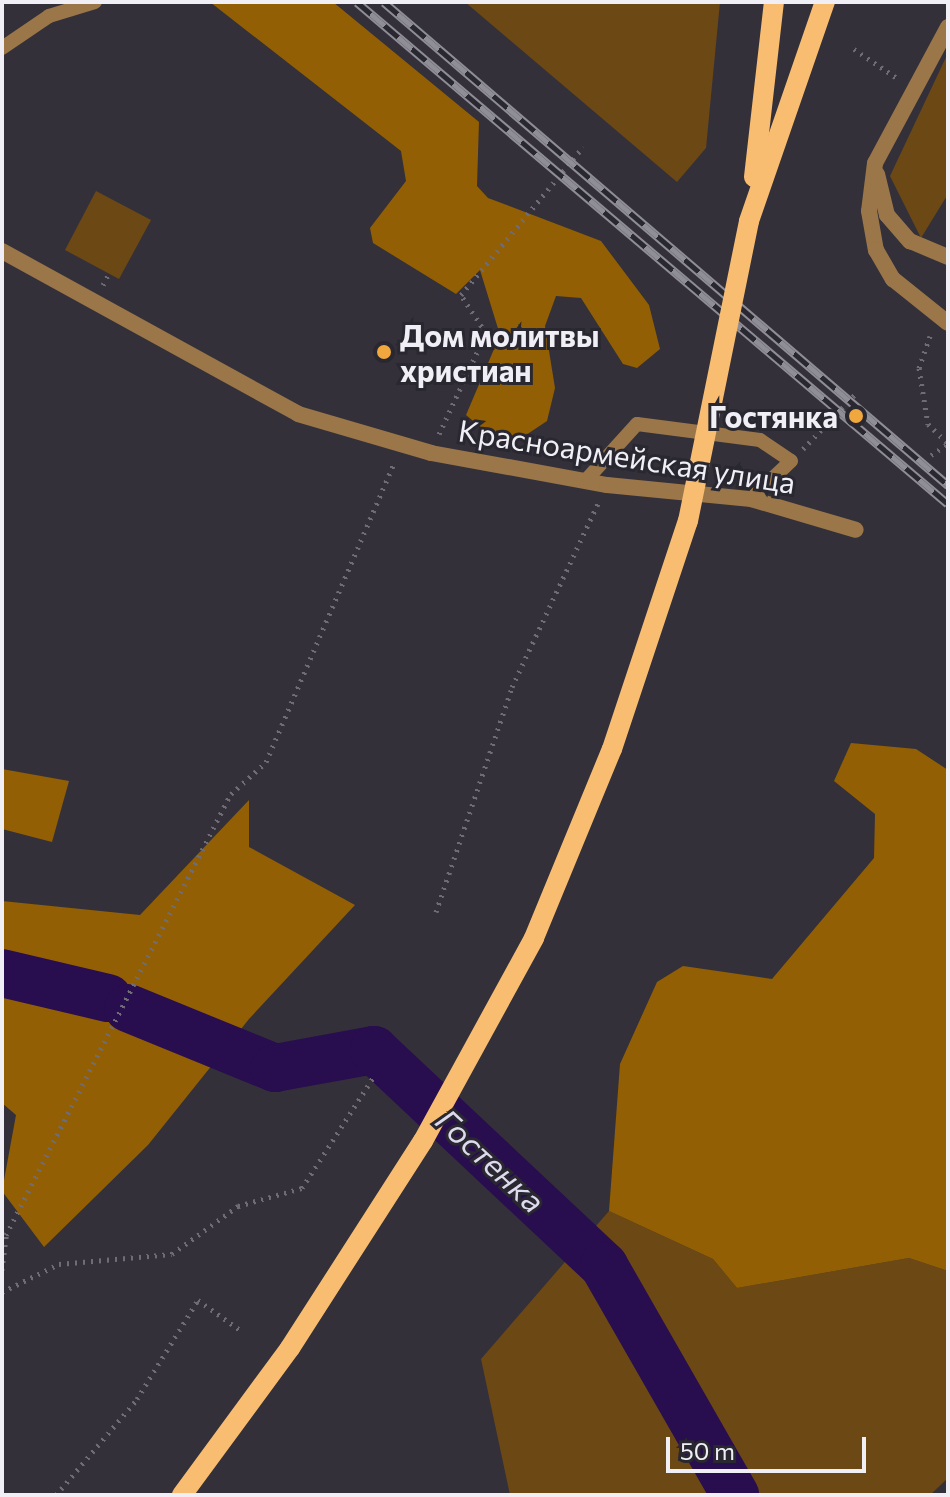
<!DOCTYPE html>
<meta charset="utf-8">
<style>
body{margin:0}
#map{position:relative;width:950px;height:1497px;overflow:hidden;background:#33303a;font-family:Commissioner,sans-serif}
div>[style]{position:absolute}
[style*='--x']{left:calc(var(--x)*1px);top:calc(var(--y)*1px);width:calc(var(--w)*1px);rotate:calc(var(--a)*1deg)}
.green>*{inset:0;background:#6c4815}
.forest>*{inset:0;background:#925f04}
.river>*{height:48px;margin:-24px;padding:0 24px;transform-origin:24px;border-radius:24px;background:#280d4f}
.path>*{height:5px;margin-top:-2.5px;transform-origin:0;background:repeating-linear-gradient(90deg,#6f6c75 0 2px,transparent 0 8px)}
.lane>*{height:14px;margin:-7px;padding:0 7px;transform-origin:7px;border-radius:7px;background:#9b7648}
.street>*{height:16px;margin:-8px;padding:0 8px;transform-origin:8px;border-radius:8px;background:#9b7648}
.primary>*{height:20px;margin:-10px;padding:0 10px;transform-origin:10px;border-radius:10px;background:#f8bd70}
.rail>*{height:9px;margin-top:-4.5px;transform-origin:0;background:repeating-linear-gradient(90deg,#292730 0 18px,#8f8d95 0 36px);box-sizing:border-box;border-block:2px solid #8f8d95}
.primary-bridge>*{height:20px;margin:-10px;padding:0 10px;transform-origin:10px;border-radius:10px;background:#f8bd70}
.dots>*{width:22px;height:22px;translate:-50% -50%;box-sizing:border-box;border:4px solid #292730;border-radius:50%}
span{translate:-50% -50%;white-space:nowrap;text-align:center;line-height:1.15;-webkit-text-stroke:6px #292730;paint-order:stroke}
.poi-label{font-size:30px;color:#f1eff6;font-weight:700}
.left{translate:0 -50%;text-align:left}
.right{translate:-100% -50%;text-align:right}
.street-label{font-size:30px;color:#f1eff6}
.water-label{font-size:32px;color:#dedaee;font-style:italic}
.frame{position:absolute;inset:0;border:4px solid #f1eff6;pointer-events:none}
.scale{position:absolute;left:666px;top:1437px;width:200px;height:36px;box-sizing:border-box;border:4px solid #f1eff6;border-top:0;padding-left:10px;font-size:24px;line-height:28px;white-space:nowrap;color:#f1eff6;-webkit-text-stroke:6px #292730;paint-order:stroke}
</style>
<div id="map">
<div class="green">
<i style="clip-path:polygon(465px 2px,720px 2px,706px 148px,677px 182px)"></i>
<i style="clip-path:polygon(948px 53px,948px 194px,921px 238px,890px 176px)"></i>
<i style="clip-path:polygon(96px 191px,151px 220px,119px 279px,65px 250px)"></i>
<i style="clip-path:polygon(609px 1211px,713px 1259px,737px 1288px,909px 1258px,948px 1271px,948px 1478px,930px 1495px,510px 1495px,481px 1359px)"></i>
</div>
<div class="forest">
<i style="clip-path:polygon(210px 2px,333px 2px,479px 122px,477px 186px,488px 198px,601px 241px,649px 305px,660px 349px,637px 368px,623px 364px,581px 298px,556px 296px,545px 326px,555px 388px,547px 421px,520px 439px,491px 436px,466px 415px,500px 335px,480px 270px,456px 294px,373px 243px,370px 228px,406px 181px,401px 151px)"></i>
<i style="clip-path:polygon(851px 743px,916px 749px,948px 770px,948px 1271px,909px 1258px,737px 1288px,713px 1259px,609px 1211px,620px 1064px,657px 982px,683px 966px,772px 979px,874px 858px,875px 814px,834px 781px)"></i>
<i style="clip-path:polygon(2px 769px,69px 781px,52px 842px,2px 829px)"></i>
<i style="clip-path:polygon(249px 800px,249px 847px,355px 905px,249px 1019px,148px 1145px,44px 1247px,2px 1191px,16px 1115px,2px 1103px,2px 901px,140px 915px)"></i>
</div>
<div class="river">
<i style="--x:2;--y:973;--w:109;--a:13.3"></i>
<i style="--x:128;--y:1008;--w:159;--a:22.2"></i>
<i style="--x:275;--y:1068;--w:101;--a:-10.3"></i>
<i style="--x:374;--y:1050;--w:316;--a:43.2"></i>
<i style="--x:604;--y:1266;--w:264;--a:60.2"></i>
</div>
<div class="path">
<i style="--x:854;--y:49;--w:52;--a:34"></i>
<i style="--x:103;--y:285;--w:13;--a:-63"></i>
<i style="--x:930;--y:336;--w:34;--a:109"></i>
<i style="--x:919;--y:368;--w:57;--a:80.9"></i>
<i style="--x:928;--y:424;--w:28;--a:44"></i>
<i style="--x:439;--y:434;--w:111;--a:-65"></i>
<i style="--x:486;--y:333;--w:45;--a:-123.3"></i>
<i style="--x:461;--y:295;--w:192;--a:-50.5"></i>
<i style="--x:803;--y:449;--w:79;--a:-46.5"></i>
<i style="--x:931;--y:455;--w:20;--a:-33"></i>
<i style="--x:436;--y:912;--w:237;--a:-71.3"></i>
<i style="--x:512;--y:687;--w:205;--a:-64.9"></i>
<i style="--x:2;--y:1270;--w:35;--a:-83"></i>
<i style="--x:6;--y:1235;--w:495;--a:-63"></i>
<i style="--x:231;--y:794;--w:47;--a:-42.4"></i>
<i style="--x:266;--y:762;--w:325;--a:-66.8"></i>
<i style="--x:2;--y:1292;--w:64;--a:-26.2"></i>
<i style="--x:59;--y:1264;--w:113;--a:-5.1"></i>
<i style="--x:172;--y:1254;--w:82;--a:-36"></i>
<i style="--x:238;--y:1206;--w:66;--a:-15.7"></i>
<i style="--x:302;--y:1188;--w:131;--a:-57.2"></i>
<i style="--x:56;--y:1495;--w:126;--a:-49.8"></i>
<i style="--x:137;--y:1399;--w:116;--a:-58.4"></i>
<i style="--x:198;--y:1300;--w:52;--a:35.5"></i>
</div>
<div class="lane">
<i style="--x:2;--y:48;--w:57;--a:-34.2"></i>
<i style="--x:49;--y:16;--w:48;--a:-16.9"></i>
<i style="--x:588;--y:478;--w:73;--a:-47.8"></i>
<i style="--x:637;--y:424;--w:124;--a:7.4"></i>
<i style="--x:760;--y:440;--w:37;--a:34"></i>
<i style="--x:791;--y:461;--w:55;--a:136.5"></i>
</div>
<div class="street">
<i style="--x:948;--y:27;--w:154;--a:118.2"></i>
<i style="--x:875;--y:163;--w:48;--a:97.1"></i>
<i style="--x:869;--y:211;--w:40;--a:80"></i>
<i style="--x:876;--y:250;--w:34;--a:60"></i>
<i style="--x:893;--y:279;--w:70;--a:38.7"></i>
<i style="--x:877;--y:174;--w:42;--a:76.3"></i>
<i style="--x:887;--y:215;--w:35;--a:49"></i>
<i style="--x:910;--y:241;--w:41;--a:22.8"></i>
<i style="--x:2;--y:251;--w:338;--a:28.8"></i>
<i style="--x:298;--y:414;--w:139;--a:16.3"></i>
<i style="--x:431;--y:453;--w:179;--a:10.3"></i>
<i style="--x:607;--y:485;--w:145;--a:5.6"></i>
<i style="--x:751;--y:499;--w:109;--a:16.4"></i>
</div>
<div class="primary">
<i style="--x:754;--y:177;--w:176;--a:-83.5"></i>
<i style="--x:749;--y:221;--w:232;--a:-70.9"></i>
<i style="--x:182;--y:1495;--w:182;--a:-53.7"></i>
</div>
<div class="rail">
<i style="--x:357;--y:2;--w:775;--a:40.34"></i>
<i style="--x:384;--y:2;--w:743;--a:40.58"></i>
</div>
<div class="primary-bridge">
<i style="--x:290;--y:1348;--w:246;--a:-57.3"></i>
<i style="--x:423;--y:1141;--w:231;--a:-61.3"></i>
<i style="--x:534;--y:938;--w:204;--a:-67.6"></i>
<i style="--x:612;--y:749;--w:240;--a:-71.6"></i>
<i style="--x:688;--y:521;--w:306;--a:-78.5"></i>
</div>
<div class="dots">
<i style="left:384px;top:352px;background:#f0a73e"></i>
<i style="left:856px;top:416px;background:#f0a73e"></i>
</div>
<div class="poi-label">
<span class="left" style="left:400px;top:352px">Дом молитвы<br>христиан</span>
<span class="right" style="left:838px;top:416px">Гостянка</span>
</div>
<div class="street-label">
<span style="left:627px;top:456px;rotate:9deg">Красноармейская улица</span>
</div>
<div class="water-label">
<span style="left:491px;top:1160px;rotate:43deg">Гостенка</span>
</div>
<div class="frame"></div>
<div class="scale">50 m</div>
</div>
